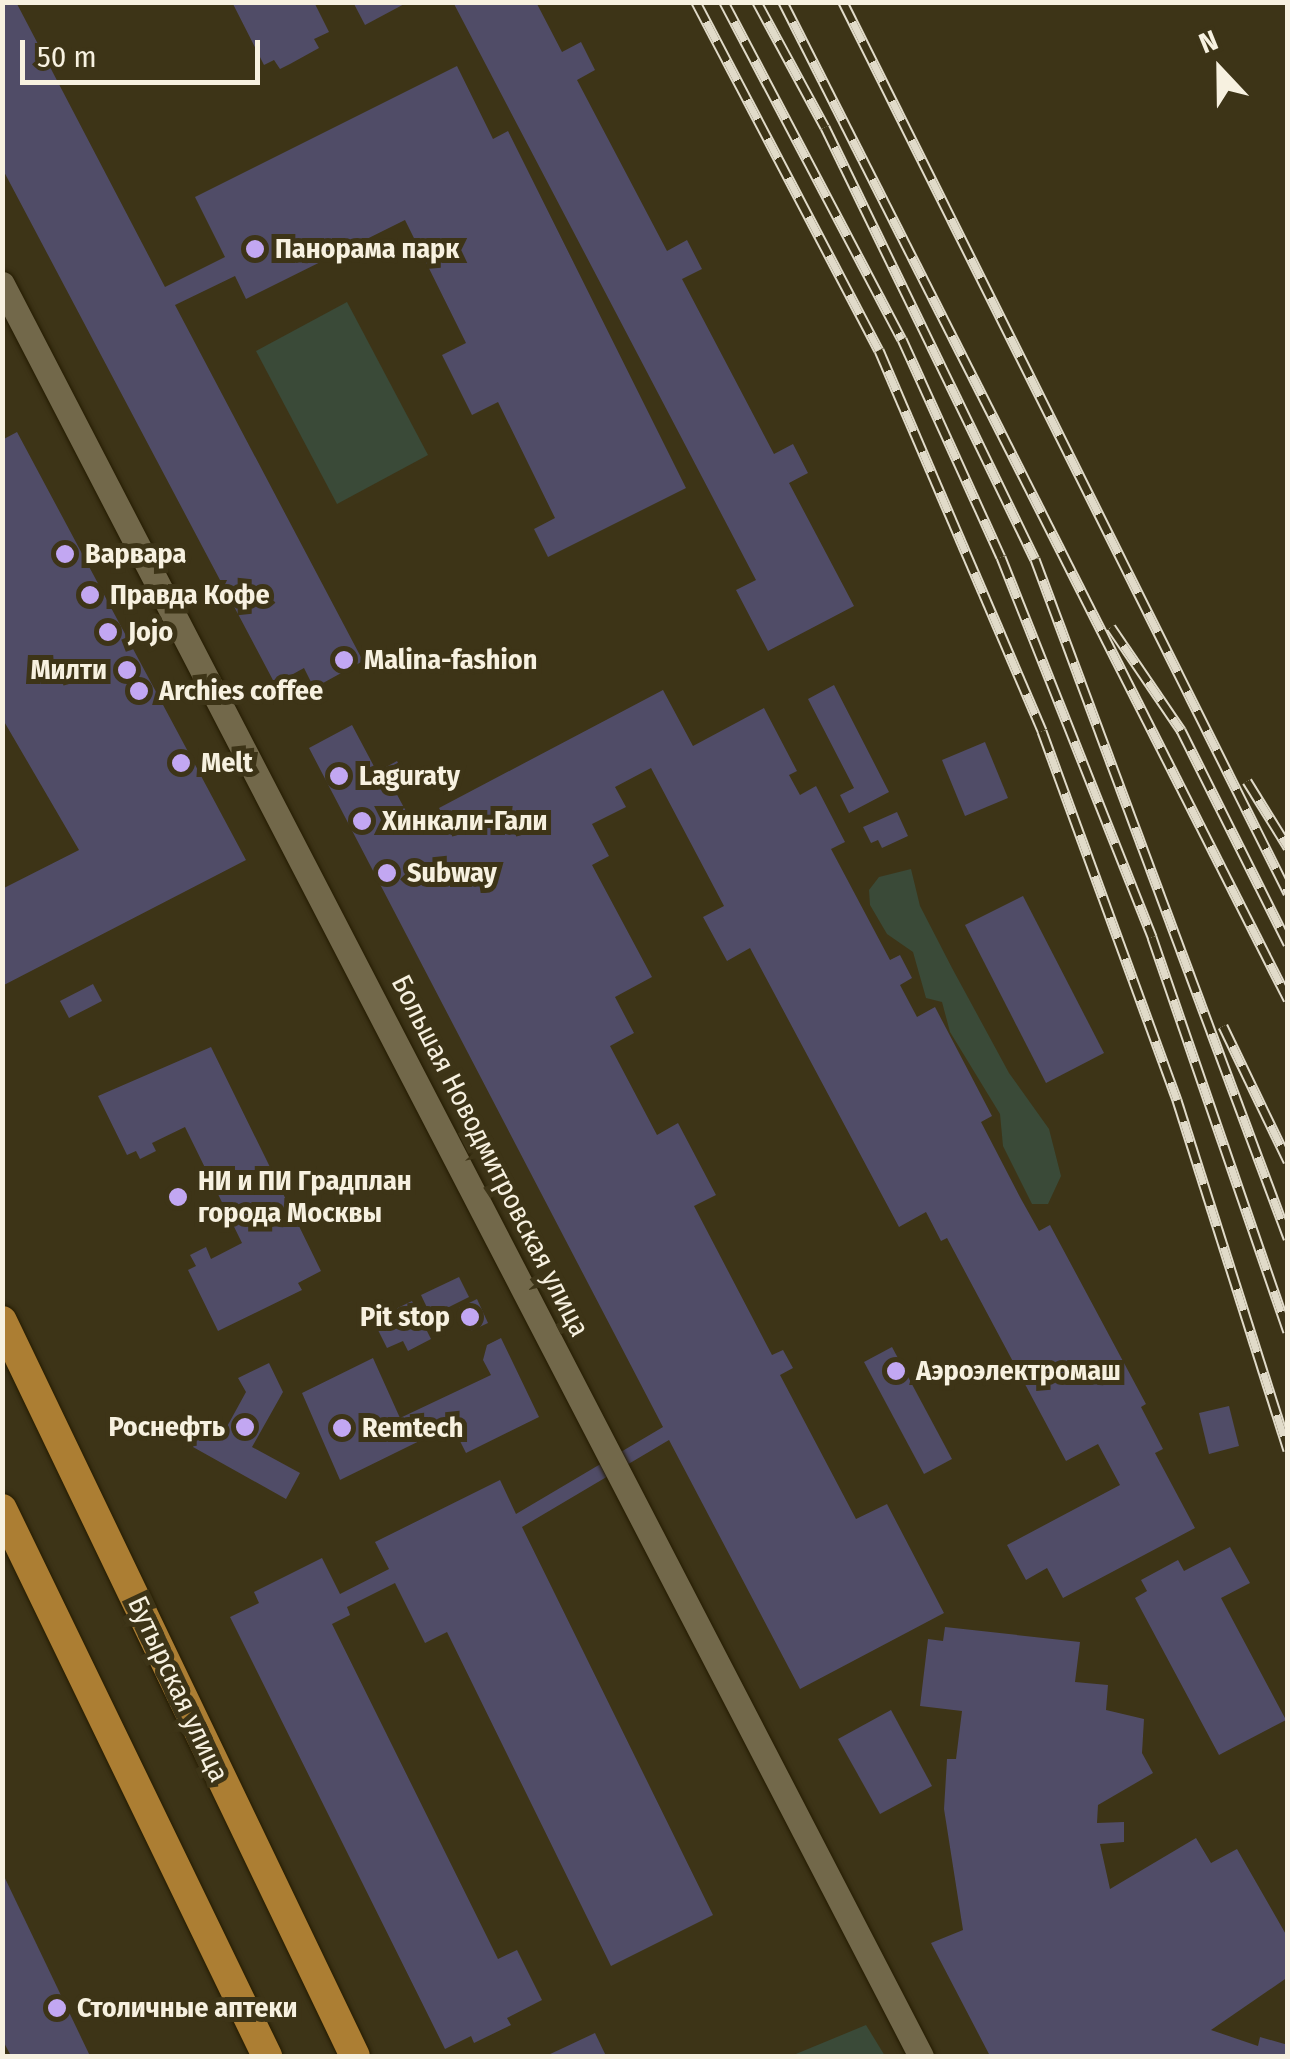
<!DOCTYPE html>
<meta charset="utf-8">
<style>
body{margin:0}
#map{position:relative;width:1290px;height:2059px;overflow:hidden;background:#3d3417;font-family:"Fira Sans Condensed",sans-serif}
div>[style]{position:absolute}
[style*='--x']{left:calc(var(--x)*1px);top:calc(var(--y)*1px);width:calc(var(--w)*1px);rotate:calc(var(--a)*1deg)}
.green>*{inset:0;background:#3a4a38}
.building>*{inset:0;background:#504c67}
.roads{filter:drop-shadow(0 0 2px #241b00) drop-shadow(0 0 2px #241b00)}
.street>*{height:25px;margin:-12.5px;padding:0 12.5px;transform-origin:12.5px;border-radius:12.5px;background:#72684a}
.primary>*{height:30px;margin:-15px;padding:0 15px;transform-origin:15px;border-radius:15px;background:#ac7e33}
.rail>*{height:11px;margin-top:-5.5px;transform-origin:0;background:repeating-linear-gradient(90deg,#3d3417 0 22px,#e1dbc9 0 44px);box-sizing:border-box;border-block:2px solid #e1dbc9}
.dots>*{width:28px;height:28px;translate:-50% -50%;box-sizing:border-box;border:5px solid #3d3417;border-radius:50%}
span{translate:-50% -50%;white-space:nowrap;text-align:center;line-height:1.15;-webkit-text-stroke:10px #3d3417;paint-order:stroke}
.poi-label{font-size:28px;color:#f7f1e0;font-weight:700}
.left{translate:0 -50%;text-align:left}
.right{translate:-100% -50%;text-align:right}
.street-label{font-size:28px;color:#f7f1e0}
.frame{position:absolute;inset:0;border:5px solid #f7f1e0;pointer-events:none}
.north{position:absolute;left:1170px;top:20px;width:100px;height:100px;-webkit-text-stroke:8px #3d3417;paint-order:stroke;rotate:338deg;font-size:28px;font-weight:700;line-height:40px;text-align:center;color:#f7f1e0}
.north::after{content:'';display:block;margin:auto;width:35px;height:45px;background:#f7f1e0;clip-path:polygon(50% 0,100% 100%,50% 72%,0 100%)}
.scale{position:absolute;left:20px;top:40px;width:240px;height:45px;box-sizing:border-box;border:5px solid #f7f1e0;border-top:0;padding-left:12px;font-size:30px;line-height:35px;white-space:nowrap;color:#f7f1e0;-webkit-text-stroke:8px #3d3417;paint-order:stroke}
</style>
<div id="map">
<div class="green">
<i style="clip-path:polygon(347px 302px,428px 455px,337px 504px,256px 351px)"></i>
<i style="clip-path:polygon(911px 869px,920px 906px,952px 968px,1009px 1073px,1049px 1129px,1061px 1176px,1048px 1204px,1032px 1204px,1003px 1146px,1000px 1114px,950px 1032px,942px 1002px,926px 998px,913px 952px,887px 934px,870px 905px,869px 890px,879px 877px)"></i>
<i style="clip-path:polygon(866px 2025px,885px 2056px,791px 2056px)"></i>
</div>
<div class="building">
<i style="clip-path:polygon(2px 2px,16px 2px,165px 287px,225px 257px,195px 197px,457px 66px,493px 139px,508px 131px,686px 488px,548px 557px,534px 529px,555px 518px,498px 402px,472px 415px,442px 355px,466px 343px,405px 220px,246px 299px,235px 276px,175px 305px,363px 661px,314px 688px,304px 668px,275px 684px,2px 168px)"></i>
<i style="clip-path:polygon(232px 2px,314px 2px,329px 32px,314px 39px,319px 48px,290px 64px,280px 69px,274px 60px,264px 65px)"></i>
<i style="clip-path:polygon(353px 2px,408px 2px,365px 25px)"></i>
<i style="clip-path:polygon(453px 2px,536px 2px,562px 52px,581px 42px,595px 70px,577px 80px,667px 251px,687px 240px,702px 269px,682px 279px,774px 454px,793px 444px,808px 473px,789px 483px,854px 606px,768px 651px,736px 590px,756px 580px)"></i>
<i style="clip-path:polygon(17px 432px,246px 860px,2px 986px,2px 889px,79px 850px,2px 718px,2px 440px)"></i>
<i style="clip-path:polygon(834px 685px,889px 792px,849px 813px,840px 795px,854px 788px,808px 699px)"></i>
<i style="clip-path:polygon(663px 690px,693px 746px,764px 708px,797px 771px,789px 775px,800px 795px,816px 786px,845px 842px,831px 849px,890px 960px,900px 955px,912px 978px,900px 985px,917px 1017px,935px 1007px,992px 1116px,981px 1122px,1021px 1199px,1039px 1231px,1050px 1225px,1146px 1404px,1141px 1407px,1163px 1449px,1155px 1453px,1195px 1528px,1063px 1598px,1047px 1568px,1026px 1580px,1007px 1545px,1120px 1485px,1098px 1444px,1066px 1461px,947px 1238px,941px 1241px,926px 1212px,899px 1227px,750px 948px,727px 961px,703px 917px,724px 906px,651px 768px,615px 787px,626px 807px,592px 824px,609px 856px,592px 865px,652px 977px,615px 997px,634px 1033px,610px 1046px,657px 1135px,678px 1123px,716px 1195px,694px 1206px,772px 1355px,783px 1350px,793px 1368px,780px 1375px,856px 1519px,887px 1504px,944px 1613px,800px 1689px,669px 1440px,522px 1527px,713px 1915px,611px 1966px,447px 1632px,425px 1643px,395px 1583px,347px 1607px,350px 1615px,332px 1624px,498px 1959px,517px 1950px,542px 2000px,507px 2018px,511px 2025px,474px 2043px,471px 2036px,445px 2049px,230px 1617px,259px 1603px,254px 1592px,322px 1558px,340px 1594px,389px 1569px,375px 1542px,500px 1480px,516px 1514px,663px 1427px,309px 748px,352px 725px,377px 772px,397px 761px,408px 782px,394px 789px,416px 830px,443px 816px,439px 808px)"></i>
<i style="clip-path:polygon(985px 742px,1008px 798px,965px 816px,942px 760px)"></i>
<i style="clip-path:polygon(897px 812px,908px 836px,882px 848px,878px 840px,871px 843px,863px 827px)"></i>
<i style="clip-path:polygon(1023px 896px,1104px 1053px,1046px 1083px,965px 925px)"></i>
<i style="clip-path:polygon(93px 984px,102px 1001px,69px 1018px,60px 1001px)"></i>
<i style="clip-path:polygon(211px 1047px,321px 1271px,298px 1283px,302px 1290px,218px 1331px,188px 1270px,196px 1266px,190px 1255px,206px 1247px,211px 1259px,242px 1243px,185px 1127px,152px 1143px,156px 1151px,140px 1159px,136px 1151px,127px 1155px,98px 1096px)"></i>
<i style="clip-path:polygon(459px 1277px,469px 1297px,431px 1316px,421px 1295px)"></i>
<i style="clip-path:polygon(477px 1299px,488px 1323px,471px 1331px,459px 1308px)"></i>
<i style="clip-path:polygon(412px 1301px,431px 1339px,408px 1351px,403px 1341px,387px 1348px,373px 1320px)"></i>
<i style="clip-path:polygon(501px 1338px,539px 1417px,466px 1453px,452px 1425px,340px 1480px,302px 1393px,373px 1358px,400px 1418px,491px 1375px,483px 1360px,487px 1345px)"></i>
<i style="clip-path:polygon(892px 1347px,952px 1459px,924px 1474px,864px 1362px)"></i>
<i style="clip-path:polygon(269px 1363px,283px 1392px,252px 1447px,300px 1473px,286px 1499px,193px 1447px,208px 1422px,224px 1432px,246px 1392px,238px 1378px)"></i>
<i style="clip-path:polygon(1229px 1406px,1239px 1446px,1209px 1454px,1199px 1413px)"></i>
<i style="clip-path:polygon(1230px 1547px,1250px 1583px,1221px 1598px,1286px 1720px,1219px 1755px,1135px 1598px,1147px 1591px,1141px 1580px,1178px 1560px,1184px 1571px)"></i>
<i style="clip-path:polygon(945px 1627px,1080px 1642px,1075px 1682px,1108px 1685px,1106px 1710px,1144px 1719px,1142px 1753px,1153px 1773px,1098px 1805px,1097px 1823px,1124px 1822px,1124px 1842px,1100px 1844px,1110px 1889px,1196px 1838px,1211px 1863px,1237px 1849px,1288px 1938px,1288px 1977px,1211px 2030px,1258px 2046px,1260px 2037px,1288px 2045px,1288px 2056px,990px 2056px,931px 1943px,963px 1930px,944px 1809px,947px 1759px,956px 1759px,962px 1711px,920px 1706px,928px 1639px,943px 1641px)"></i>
<i style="clip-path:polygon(891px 1710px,932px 1786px,880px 1814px,838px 1739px)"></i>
<i style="clip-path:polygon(2px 1872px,90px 2056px,11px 2056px,2px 2039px)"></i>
<i style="clip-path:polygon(595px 2033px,606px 2056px,546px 2056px)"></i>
</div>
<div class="roads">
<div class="street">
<i style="--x:2;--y:284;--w:1996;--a:62.59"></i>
</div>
<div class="primary">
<i style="--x:2;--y:1321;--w:815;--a:64.35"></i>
<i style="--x:2;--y:1509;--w:608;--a:64.15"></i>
</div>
</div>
<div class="rail">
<i style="--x:696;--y:2;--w:393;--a:62.3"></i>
<i style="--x:879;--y:350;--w:414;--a:66.8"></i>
<i style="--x:1042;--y:731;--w:393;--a:69.9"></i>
<i style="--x:1177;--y:1100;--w:367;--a:72.4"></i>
<i style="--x:724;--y:2;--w:381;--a:62.2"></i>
<i style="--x:902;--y:339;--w:239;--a:65.6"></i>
<i style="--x:1001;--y:557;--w:409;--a:68.3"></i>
<i style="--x:1152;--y:937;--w:417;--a:71"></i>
<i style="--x:757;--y:2;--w:142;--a:61.5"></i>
<i style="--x:825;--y:127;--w:480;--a:64.1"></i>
<i style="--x:1035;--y:559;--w:725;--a:69.56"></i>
<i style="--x:783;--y:2;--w:1118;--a:63.14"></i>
<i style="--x:843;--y:2;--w:996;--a:63.46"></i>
<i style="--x:1111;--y:627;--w:125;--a:55.8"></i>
<i style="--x:1181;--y:730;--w:239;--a:63.4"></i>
<i style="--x:1247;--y:781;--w:78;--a:58.2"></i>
<i style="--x:1223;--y:1026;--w:150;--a:64.3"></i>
</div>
<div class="dots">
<i style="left:255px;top:249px;background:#c2a7f2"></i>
<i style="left:65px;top:554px;background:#c2a7f2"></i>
<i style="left:90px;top:595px;background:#c2a7f2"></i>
<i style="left:108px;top:632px;background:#c2a7f2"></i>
<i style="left:344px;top:660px;background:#c2a7f2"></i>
<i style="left:127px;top:670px;background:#c2a7f2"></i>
<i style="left:139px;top:691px;background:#c2a7f2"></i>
<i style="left:181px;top:763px;background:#c2a7f2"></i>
<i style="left:339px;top:776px;background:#c2a7f2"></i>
<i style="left:362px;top:821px;background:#c2a7f2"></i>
<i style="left:387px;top:873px;background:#c2a7f2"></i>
<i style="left:178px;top:1197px;background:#c2a7f2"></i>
<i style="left:470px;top:1317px;background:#c2a7f2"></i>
<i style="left:896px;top:1371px;background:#c2a7f2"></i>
<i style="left:245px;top:1427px;background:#c2a7f2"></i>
<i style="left:342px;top:1428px;background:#c2a7f2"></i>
<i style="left:57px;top:2008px;background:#c2a7f2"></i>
</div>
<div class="poi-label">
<span class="left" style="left:275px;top:249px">Панорама парк</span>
<span class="left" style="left:85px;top:554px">Варвара</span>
<span class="left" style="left:110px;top:595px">Правда Кофе</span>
<span class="left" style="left:128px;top:632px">Jojo</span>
<span class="left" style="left:364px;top:660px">Malina-fashion</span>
<span class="right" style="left:107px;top:670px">Милти</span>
<span class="left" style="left:159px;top:691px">Archies coffee</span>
<span class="left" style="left:201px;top:763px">Melt</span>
<span class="left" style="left:359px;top:776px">Laguraty</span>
<span class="left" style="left:382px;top:821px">Хинкали-Гали</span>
<span class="left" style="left:407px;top:873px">Subway</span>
<span class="left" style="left:198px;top:1197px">НИ и ПИ Градплан<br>города Москвы</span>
<span class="right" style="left:450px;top:1317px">Pit stop</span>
<span class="left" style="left:916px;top:1371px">Аэроэлектромаш</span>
<span class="right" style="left:225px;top:1427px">Роснефть</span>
<span class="left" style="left:362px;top:1428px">Remtech</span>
<span class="left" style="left:77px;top:2008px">Столичные аптеки</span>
</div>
<div class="street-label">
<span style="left:490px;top:1156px;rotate:63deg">Большая Новодмитровская улица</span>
<span style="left:178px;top:1689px;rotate:65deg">Бутырская улица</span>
</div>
<div class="frame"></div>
<div class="north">N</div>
<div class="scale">50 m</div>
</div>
